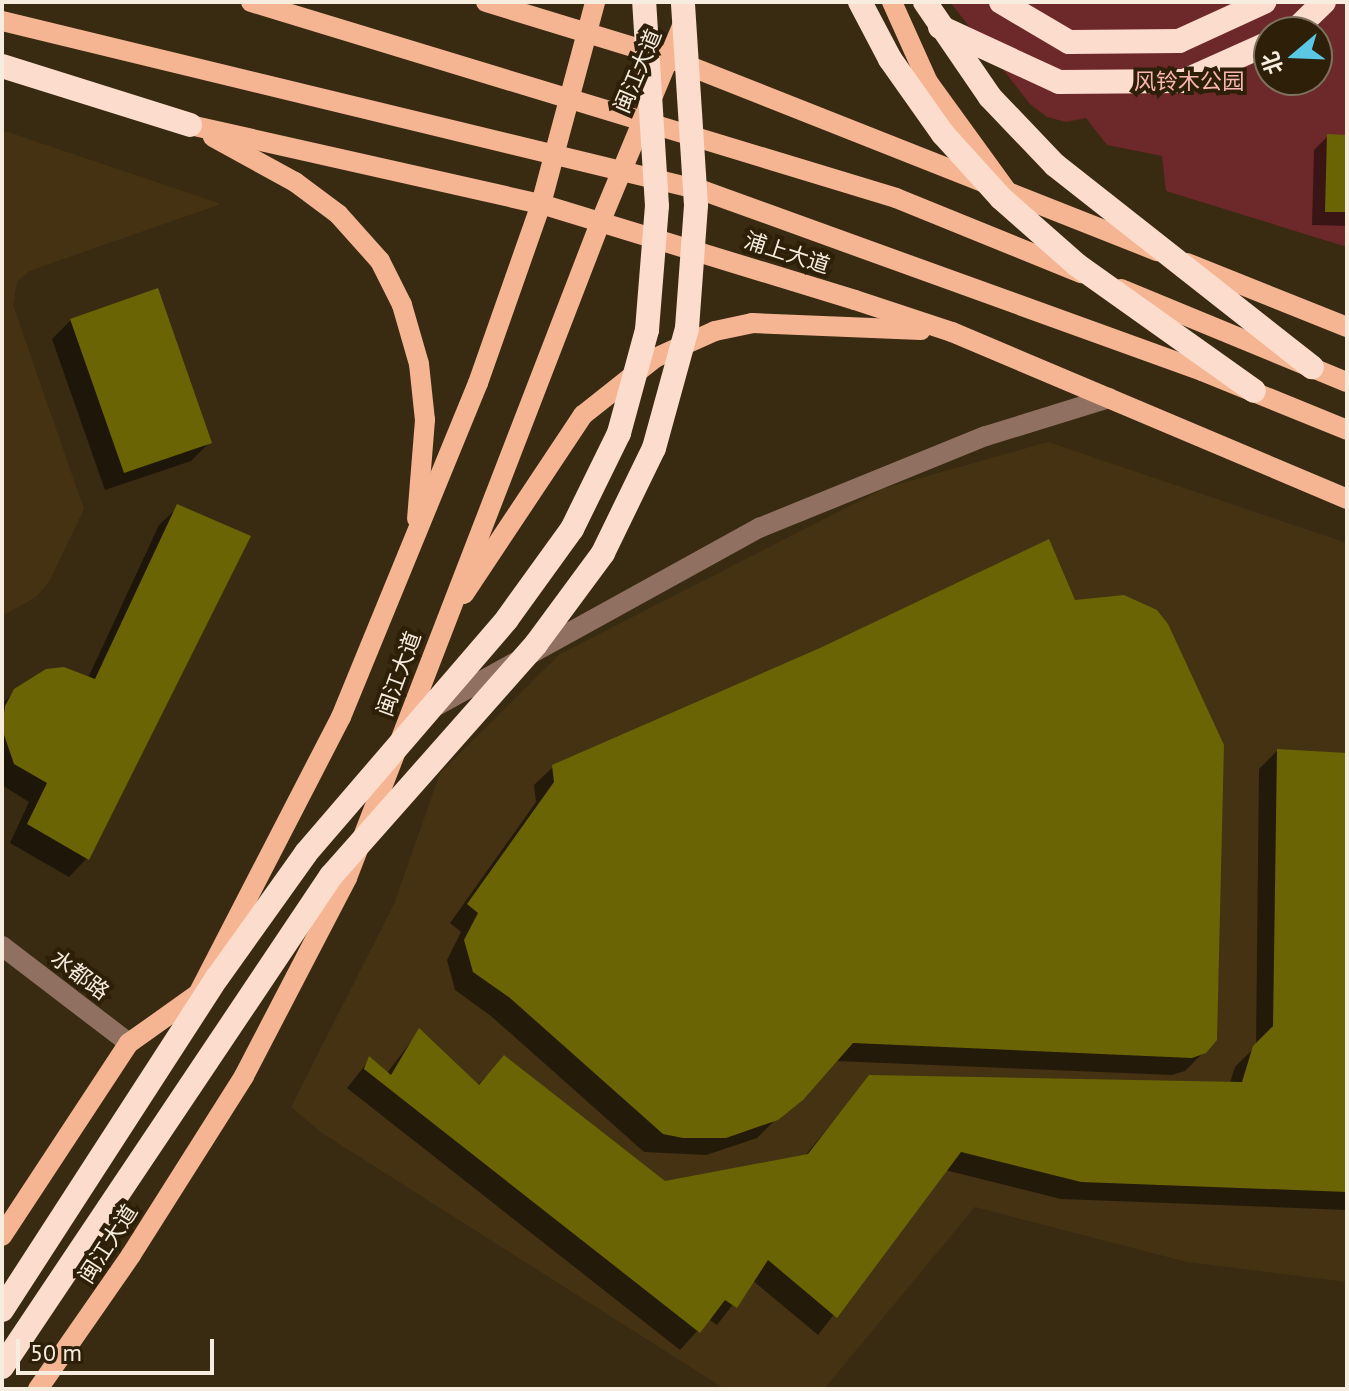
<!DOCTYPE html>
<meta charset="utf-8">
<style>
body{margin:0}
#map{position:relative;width:1349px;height:1391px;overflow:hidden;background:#392a12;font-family:"PT Sans","Noto Sans SC",sans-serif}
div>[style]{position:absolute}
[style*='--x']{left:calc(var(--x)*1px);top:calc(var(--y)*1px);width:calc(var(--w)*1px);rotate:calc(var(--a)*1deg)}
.built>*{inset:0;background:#443212}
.green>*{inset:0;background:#6d2829}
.shadow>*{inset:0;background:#0007}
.building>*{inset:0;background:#6a6404}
.minor>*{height:20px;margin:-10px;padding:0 10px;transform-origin:10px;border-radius:10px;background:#907161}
.major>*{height:20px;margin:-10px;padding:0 10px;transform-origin:10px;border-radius:10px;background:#f5b592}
.highway>*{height:24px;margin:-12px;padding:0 12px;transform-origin:12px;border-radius:12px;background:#fcdccc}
.major-bridge>*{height:20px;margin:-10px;padding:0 10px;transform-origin:10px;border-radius:10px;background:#f5b592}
.highway-bridge>*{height:24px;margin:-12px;padding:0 12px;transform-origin:12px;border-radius:12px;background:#fcdccc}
span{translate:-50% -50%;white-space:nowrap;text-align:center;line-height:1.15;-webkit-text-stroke:8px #2e2008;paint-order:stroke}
.street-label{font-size:22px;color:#f6eddf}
.park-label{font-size:22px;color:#fab6b3}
.frame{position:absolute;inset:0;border:4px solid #f6eddf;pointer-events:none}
.north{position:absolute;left:1253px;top:16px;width:80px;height:80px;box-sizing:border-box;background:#2e2008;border:2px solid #7e725e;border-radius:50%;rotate:251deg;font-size:22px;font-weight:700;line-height:32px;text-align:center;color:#f6eddf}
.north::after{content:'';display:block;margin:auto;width:28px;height:36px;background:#5ac8e5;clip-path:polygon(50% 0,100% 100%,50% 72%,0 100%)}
.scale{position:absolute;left:16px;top:1339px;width:198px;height:36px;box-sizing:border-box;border:4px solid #f6eddf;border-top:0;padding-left:10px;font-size:24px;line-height:28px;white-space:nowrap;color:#f6eddf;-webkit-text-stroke:6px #2e2008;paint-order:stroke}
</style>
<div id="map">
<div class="built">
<i style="clip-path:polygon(2px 130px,221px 204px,29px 271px,17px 282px,13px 305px,84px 509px,49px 582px,36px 597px,2px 616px)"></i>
<i style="clip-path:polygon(1048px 442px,1347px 543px,1347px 1282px,1187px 1262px,975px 1207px,824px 1389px,725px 1389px,322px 1133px,291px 1107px,394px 904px,440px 773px,560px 654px,885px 488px)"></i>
</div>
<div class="green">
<i style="clip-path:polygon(evenodd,950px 2px,1347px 2px,1347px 247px,1166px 191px,1162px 156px,1107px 145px,1086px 118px,1066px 122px,1047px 117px,1030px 104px,950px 2px,1269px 32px,1317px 32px,1317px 80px,1269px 80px,1269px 32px)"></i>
</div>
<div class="shadow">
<i style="clip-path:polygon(1328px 136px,1347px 137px,1347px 226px,1312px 225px,1314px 150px)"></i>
<i style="clip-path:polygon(71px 320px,210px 442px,191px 461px,105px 490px,52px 339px)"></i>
<i style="clip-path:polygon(178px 507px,87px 858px,69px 877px,10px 843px,29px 802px,2px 785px,2px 704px,15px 691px,88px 678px,159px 525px)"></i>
<i style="clip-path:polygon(1277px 751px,1347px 755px,1347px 1210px,1061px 1199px,945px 1170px,818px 1335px,752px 1280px,717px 1325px,708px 1319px,680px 1350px,347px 1088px,370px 1059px,387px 1073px,419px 1031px,477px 1086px,504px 1058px,665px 1183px,804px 1157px,870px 1077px,1230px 1083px,1235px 1067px,1256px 1046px,1259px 769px)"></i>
<i style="clip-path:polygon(553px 767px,1204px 1052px,1185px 1071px,1172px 1075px,835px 1061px,757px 1138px,706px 1155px,644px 1152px,491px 1016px,455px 990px,447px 960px,461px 932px,450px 923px,536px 802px,534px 785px)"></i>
</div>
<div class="building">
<i style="clip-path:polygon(1327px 134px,1347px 135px,1347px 212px,1325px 212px)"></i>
<i style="clip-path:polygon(158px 288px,212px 443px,124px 473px,70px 319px)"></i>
<i style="clip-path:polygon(177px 504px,251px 536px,89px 860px,27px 824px,47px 783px,14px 764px,2px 729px,5px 706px,14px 689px,46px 669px,64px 667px,95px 679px)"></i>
<i style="clip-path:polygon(1049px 539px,1075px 600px,1124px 595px,1157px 610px,1168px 624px,1224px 745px,1217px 1040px,1206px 1053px,1192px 1058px,853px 1043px,803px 1100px,778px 1120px,726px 1138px,683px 1138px,663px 1134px,510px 998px,473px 972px,464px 940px,478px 913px,467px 904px,554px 782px,552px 765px,820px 648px)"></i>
<i style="clip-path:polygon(1277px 749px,1347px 753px,1347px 1192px,1081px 1182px,961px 1152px,837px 1318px,768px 1260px,737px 1308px,725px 1300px,700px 1333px,364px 1069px,369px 1056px,391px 1075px,419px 1028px,479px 1085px,504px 1055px,665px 1181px,808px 1154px,869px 1075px,1242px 1082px,1253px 1046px,1273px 1026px)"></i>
</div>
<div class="minor">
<i style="--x:438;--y:705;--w:367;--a:-28.9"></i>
<i style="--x:759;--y:528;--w:245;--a:-22.1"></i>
<i style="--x:986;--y:436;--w:129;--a:-17.2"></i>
<i style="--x:2;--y:946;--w:160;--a:37.4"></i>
</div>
<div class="major">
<i style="--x:486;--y:2;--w:191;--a:17"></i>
<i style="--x:669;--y:58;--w:525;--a:21.58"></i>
<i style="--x:892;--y:2;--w:88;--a:65.8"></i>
<i style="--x:928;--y:82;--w:135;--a:54.1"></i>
<i style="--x:190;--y:125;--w:360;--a:12.7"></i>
<i style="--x:541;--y:204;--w:328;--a:17"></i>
<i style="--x:855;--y:300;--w:102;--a:18.3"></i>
<i style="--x:952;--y:332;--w:429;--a:22.9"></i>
<i style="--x:213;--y:137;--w:94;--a:28.8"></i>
<i style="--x:295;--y:182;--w:54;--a:36.7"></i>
<i style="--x:338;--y:214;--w:63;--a:48.2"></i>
<i style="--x:380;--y:261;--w:49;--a:63.4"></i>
<i style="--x:402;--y:305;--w:61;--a:73.9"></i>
<i style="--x:419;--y:364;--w:56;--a:83.9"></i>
<i style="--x:425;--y:420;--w:99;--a:94.6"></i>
<i style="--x:704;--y:191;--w:530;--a:19.87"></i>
<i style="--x:1202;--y:371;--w:157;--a:22.1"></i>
<i style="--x:1187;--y:263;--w:172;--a:21.8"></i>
<i style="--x:464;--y:594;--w:215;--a:-56.4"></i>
<i style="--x:583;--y:415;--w:92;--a:-38.4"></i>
<i style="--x:655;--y:358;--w:66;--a:-24.2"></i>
<i style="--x:715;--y:331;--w:38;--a:-12"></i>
<i style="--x:752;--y:323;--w:169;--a:2.4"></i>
<i style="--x:2;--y:1236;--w:231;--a:-56.7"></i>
<i style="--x:129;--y:1043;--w:85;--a:-35.4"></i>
<i style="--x:198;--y:994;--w:312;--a:-62.7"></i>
<i style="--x:341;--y:717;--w:361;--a:-67.7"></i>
<i style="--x:478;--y:383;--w:190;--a:-70.6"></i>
<i style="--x:541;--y:204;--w:209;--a:-75"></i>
<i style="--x:38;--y:1389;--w:163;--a:-55.2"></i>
<i style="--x:131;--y:1255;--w:212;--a:-57.7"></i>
<i style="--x:244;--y:1076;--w:223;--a:-62.5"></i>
<i style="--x:347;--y:878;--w:702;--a:-68.88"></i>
<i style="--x:600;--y:223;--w:216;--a:-67.4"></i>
</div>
<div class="highway">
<i style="--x:1001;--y:2;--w:79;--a:30.5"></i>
<i style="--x:1069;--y:42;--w:110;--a:-0.5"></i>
<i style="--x:1179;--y:41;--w:94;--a:-24.6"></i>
<i style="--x:940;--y:27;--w:131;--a:24.8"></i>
<i style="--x:1059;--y:82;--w:125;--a:-0.5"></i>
<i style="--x:1184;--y:81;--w:93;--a:-24.1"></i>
<i style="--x:1293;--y:32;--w:43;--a:-44.1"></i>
<i style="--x:2;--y:66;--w:197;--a:17.4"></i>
</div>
<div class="major-bridge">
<i style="--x:251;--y:2;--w:674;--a:16.9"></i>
<i style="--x:896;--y:198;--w:200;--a:22.1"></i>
<i style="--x:2;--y:21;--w:722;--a:13.61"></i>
<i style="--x:1121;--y:289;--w:244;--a:22.4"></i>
</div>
<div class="highway-bridge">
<i style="--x:860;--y:2;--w:64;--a:62.2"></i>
<i style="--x:890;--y:59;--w:92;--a:54.8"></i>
<i style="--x:943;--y:134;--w:86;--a:47.8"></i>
<i style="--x:1001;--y:198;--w:101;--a:41.4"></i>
<i style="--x:1077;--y:265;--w:217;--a:35.4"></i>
<i style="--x:925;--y:2;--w:115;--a:55.6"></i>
<i style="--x:990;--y:97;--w:94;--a:46.3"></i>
<i style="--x:1055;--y:165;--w:327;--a:38.2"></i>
<i style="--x:2;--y:1310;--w:396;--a:-57.1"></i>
<i style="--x:217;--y:978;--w:153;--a:-54.5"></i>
<i style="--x:306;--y:853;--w:308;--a:-49.3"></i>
<i style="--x:507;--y:619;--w:111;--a:-54.2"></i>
<i style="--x:572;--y:529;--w:107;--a:-63.9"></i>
<i style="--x:619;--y:433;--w:107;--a:-74.8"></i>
<i style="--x:647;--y:330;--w:124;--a:-85.4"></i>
<i style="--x:657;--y:206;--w:204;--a:-93.6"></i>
<i style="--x:2;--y:1367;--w:591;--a:-56.18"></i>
<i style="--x:331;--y:876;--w:310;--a:-48.5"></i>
<i style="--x:536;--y:644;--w:113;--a:-53.6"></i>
<i style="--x:603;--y:553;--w:117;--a:-64.1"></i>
<i style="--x:654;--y:448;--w:124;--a:-74.6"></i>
<i style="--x:687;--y:328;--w:123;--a:-85.8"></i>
<i style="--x:696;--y:205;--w:203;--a:-93.7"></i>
</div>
<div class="street-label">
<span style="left:638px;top:71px;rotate:-67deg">闽江大道</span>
<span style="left:787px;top:253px;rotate:18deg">浦上大道</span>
<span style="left:399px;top:674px;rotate:-70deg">闽江大道</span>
<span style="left:80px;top:975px;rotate:37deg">水都路</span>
<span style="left:108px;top:1244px;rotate:-57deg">闽江大道</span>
</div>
<div class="park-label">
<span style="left:1189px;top:82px">风铃木公园</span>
</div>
<div class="frame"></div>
<div class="north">北</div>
<div class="scale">50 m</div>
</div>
